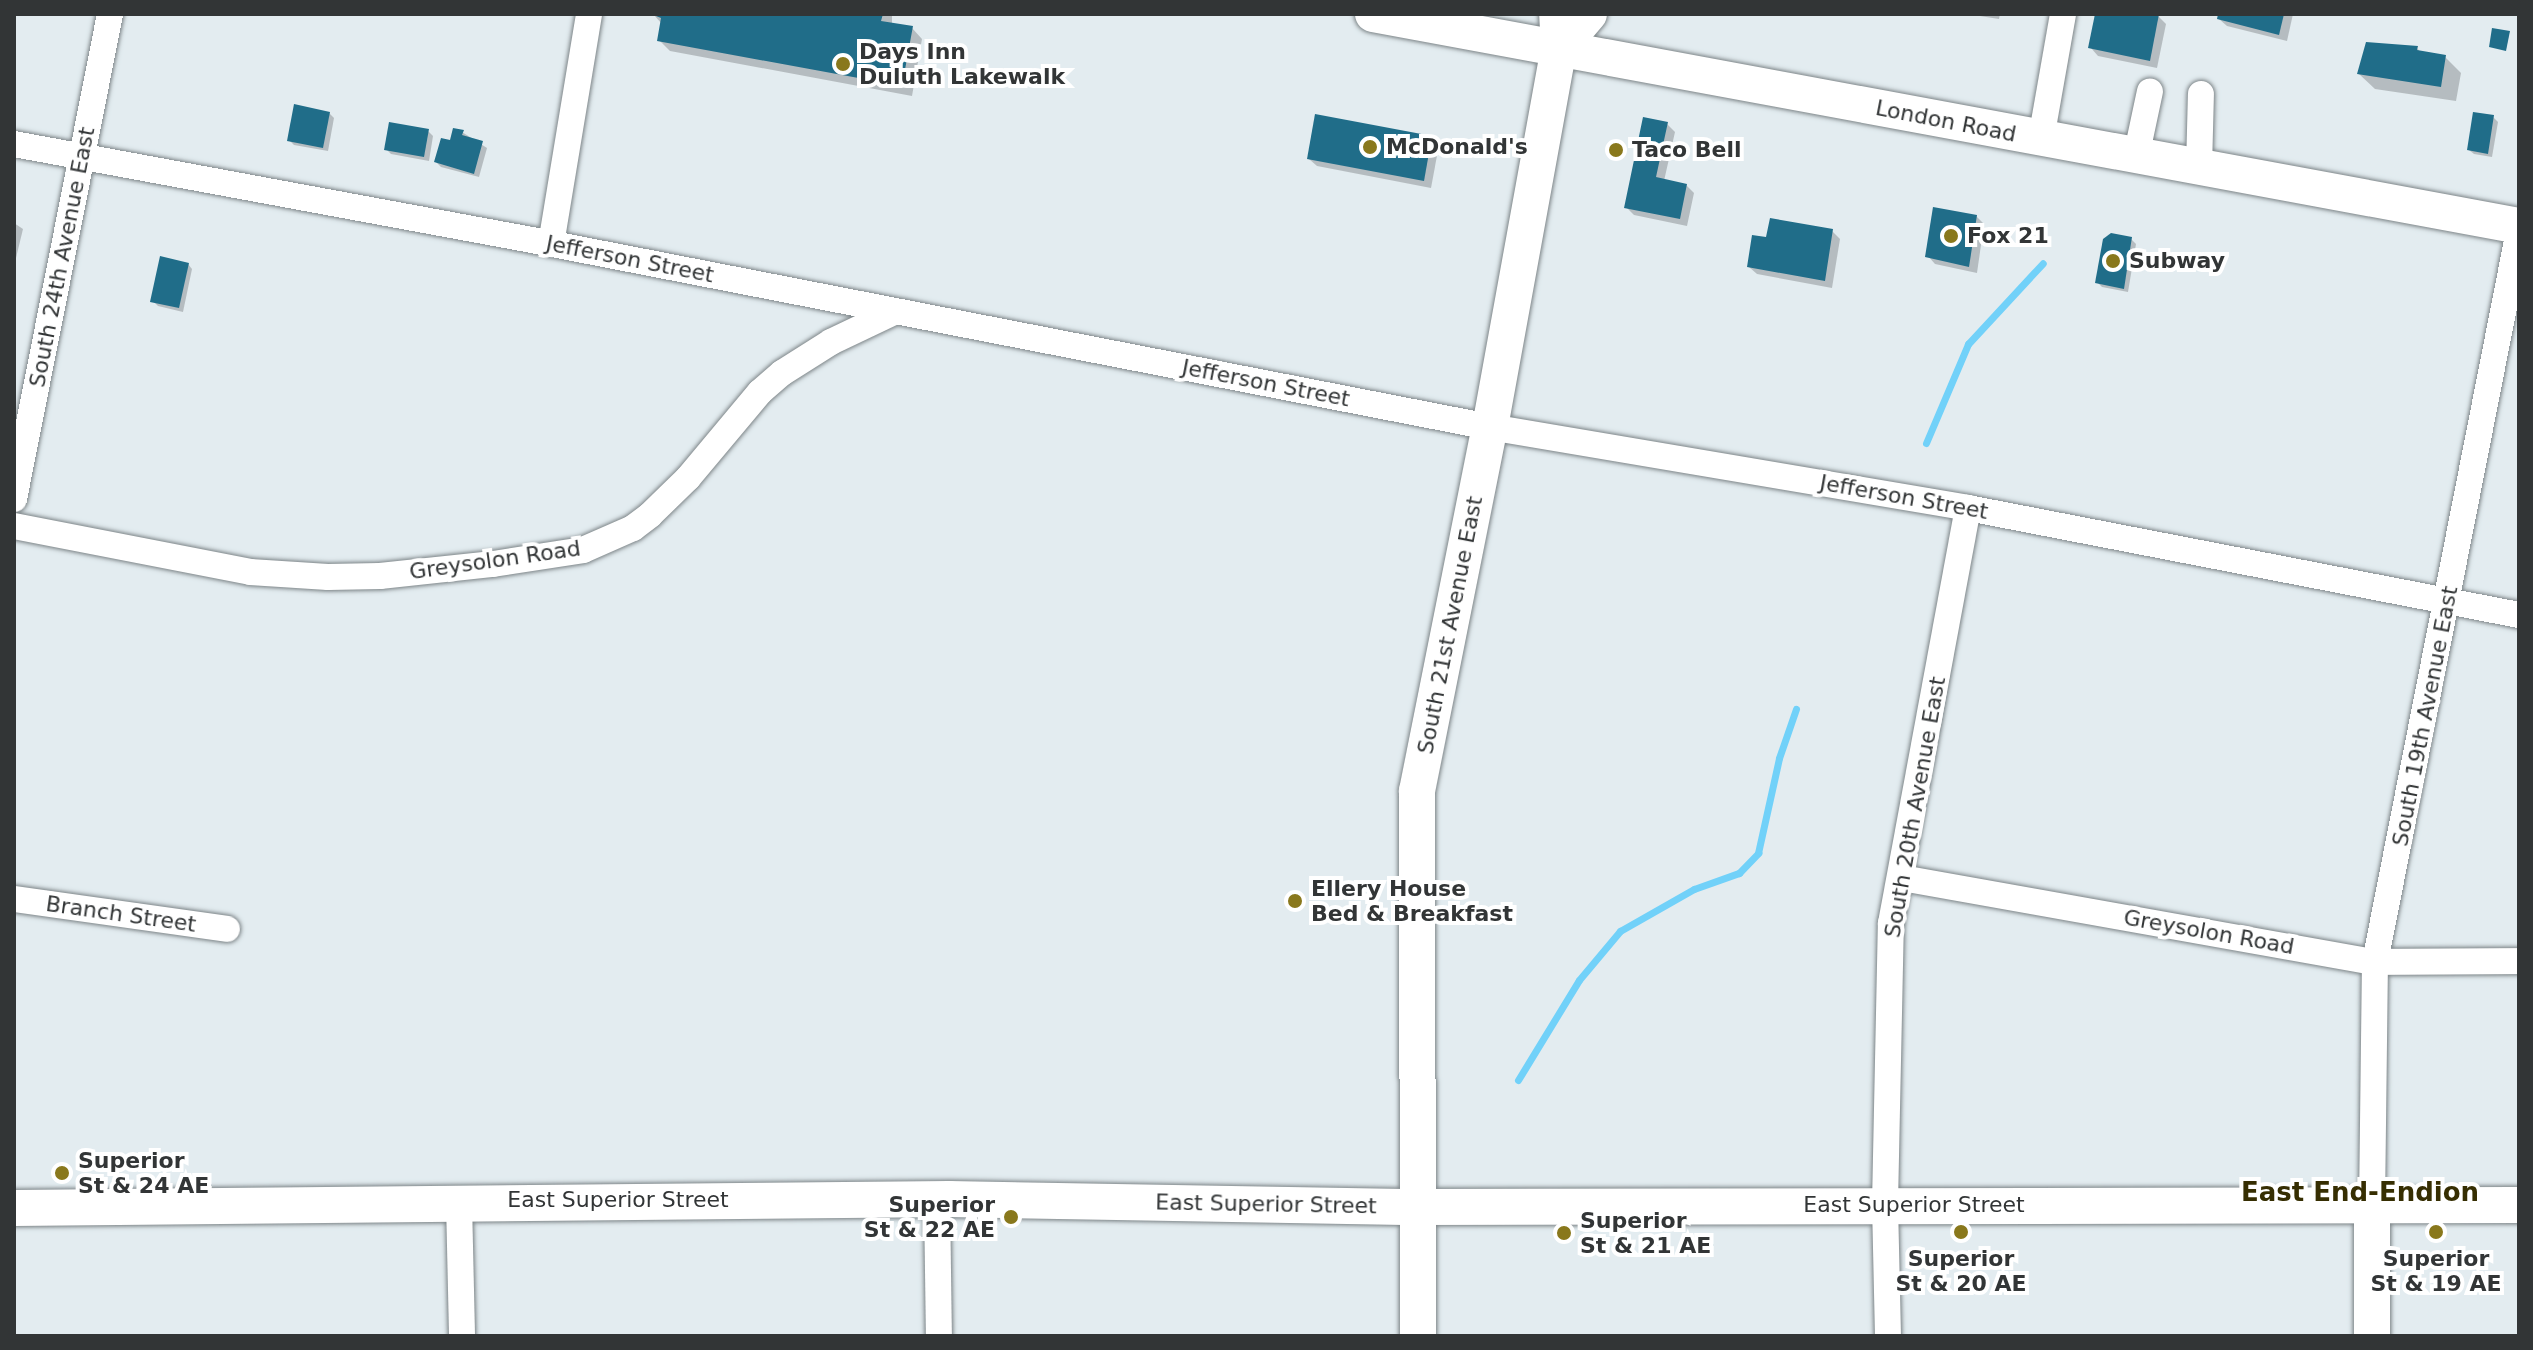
<!DOCTYPE html>
<style>
body{margin:0}
#map{position:relative;width:2533px;height:1350px;overflow:hidden;background:#e3ecf0;font-family:"DejaVu Sans",sans-serif}
div>[style]{position:absolute}
[style*='--x']{left:calc(var(--x)*1px);top:calc(var(--y)*1px);width:calc(var(--w)*1px);rotate:calc(var(--a)*1deg)}
.shadow>*{inset:0;background:#0003}
.stream>*{height:7px;margin:-3.5px;padding:0 3.5px;transform-origin:3.5px;border-radius:3.5px;background:#71d1f9}
.building>*{inset:0;background:#206d89}
.roads{filter:drop-shadow(0 0 2px #7d8588) drop-shadow(0 0 2px #7d8588)}
.street>*{height:26px;margin:-13px;padding:0 13px;transform-origin:13px;border-radius:13px;background:#fff}
.secondary>*{height:36px;margin:-18px;padding:0 18px;transform-origin:18px;border-radius:18px;background:#fff}
.dots>*{width:22px;height:22px;translate:-50% -50%;box-sizing:border-box;border:4px solid #fff;border-radius:50%}
span{translate:-50% -50%;white-space:nowrap;text-align:center;line-height:1.15;-webkit-text-stroke:8px #fff;paint-order:stroke}
.poi-label{font-size:22px;color:#323536;font-weight:700}
.left{translate:0 -50%;text-align:left}
.right{translate:-100% -50%;text-align:right}
.street-label{font-size:22px;color:#323536}
.quarter-label{font-size:26px;color:#362e02;font-weight:700}
.frame{position:absolute;inset:0;border:16px solid #323536;pointer-events:none}
</style>
<div id="map">
<div class="shadow">
<i style="clip-path:polygon(653px 14px,892px 14px,892px 25px,912px 28px,922px 39px,912px 96px,670px 51px,659px 40px,662px 24px)"></i>
<i style="clip-path:polygon(1967px 14px,2000px 14px,1999px 19px)"></i>
<i style="clip-path:polygon(2097px 14px,2158px 16px,2166px 24px,2157px 68px,2098px 56px,2091px 48px)"></i>
<i style="clip-path:polygon(2220px 14px,2293px 14px,2287px 41px,2227px 26px,2219px 19px)"></i>
<i style="clip-path:polygon(2417px 48px,2421px 53px,2445px 57px,2461px 73px,2456px 101px,2375px 89px,2359px 74px)"></i>
<i style="clip-path:polygon(329px 113px,334px 118px,328px 151px,294px 145px,289px 140px)"></i>
<i style="clip-path:polygon(2493px 117px,2498px 122px,2492px 157px,2474px 154px,2469px 150px)"></i>
<i style="clip-path:polygon(1667px 124px,1675px 132px,1664px 181px,1686px 185px,1694px 193px,1687px 226px,1634px 215px,1626px 207px)"></i>
<i style="clip-path:polygon(428px 131px,433px 136px,429px 161px,391px 154px,386px 149px)"></i>
<i style="clip-path:polygon(462px 132px,487px 148px,479px 177px,441px 167px,436px 162px)"></i>
<i style="clip-path:polygon(1431px 137px,1439px 145px,1431px 188px,1317px 166px,1309px 159px)"></i>
<i style="clip-path:polygon(1976px 216px,1984px 224px,1977px 273px,1935px 264px,1928px 256px)"></i>
<i style="clip-path:polygon(14px 223px,23px 229px,16px 258px,14px 258px)"></i>
<i style="clip-path:polygon(1832px 231px,1840px 239px,1832px 288px,1757px 274px,1749px 267px,1768px 240px)"></i>
<i style="clip-path:polygon(2131px 239px,2136px 244px,2128px 292px,2102px 287px,2097px 282px)"></i>
<i style="clip-path:polygon(188px 264px,192px 269px,183px 312px,158px 306px,153px 301px)"></i>
</div>
<div class="stream">
<i style="--x:1926;--y:443;--w:108;--a:-67"></i>
<i style="--x:1968;--y:344;--w:110;--a:-47.2"></i>
<i style="--x:1518;--y:1080;--w:117;--a:-58.6"></i>
<i style="--x:1579;--y:980;--w:64;--a:-50.1"></i>
<i style="--x:1620;--y:931;--w:85;--a:-29.6"></i>
<i style="--x:1694;--y:889;--w:48;--a:-19.6"></i>
<i style="--x:1739;--y:873;--w:28;--a:-46"></i>
<i style="--x:1758;--y:853;--w:97;--a:-77.5"></i>
<i style="--x:1779;--y:758;--w:52;--a:-70.9"></i>
</div>
<div class="building">
<i style="clip-path:polygon(651px 14px,883px 14px,881px 21px,913px 26px,902px 86px,657px 41px,661px 18px)"></i>
<i style="clip-path:polygon(2095px 14px,2159px 14px,2150px 61px,2088px 48px)"></i>
<i style="clip-path:polygon(2218px 14px,2284px 14px,2279px 35px,2217px 19px)"></i>
<i style="clip-path:polygon(2492px 28px,2510px 31px,2506px 51px,2489px 47px)"></i>
<i style="clip-path:polygon(2366px 42px,2418px 46px,2417px 50px,2446px 55px,2441px 87px,2357px 74px)"></i>
<i style="clip-path:polygon(294px 104px,330px 112px,323px 148px,287px 141px)"></i>
<i style="clip-path:polygon(2473px 112px,2494px 115px,2488px 154px,2467px 150px)"></i>
<i style="clip-path:polygon(1315px 114px,1432px 136px,1424px 181px,1307px 159px)"></i>
<i style="clip-path:polygon(1643px 117px,1668px 122px,1656px 177px,1687px 184px,1680px 219px,1624px 208px)"></i>
<i style="clip-path:polygon(389px 122px,429px 129px,424px 157px,384px 150px)"></i>
<i style="clip-path:polygon(453px 128px,464px 130px,462px 135px,483px 141px,474px 174px,434px 162px,441px 138px,450px 140px)"></i>
<i style="clip-path:polygon(1933px 207px,1977px 215px,1969px 267px,1925px 257px)"></i>
<i style="clip-path:polygon(1770px 218px,1833px 229px,1825px 281px,1747px 267px,1752px 235px,1766px 237px)"></i>
<i style="clip-path:polygon(2111px 233px,2132px 237px,2124px 289px,2095px 283px,2103px 239px)"></i>
<i style="clip-path:polygon(160px 256px,189px 263px,179px 308px,150px 302px)"></i>
</div>
<div class="roads">
<div class="street">
<i style="--x:2041;--y:139;--w:127;--a:-80"></i>
<i style="--x:14;--y:144;--w:527;--a:10.5"></i>
<i style="--x:532;--y:240;--w:976;--a:11.05"></i>
<i style="--x:1490;--y:427;--w:485;--a:9.6"></i>
<i style="--x:1968;--y:508;--w:561;--a:10.99"></i>
<i style="--x:2136;--y:157;--w:67;--a:-78"></i>
<i style="--x:2199;--y:168;--w:74;--a:-88.5"></i>
<i style="--x:551;--y:244;--w:233;--a:-80.6"></i>
<i style="--x:14;--y:499;--w:494;--a:-78.8"></i>
<i style="--x:14;--y:526;--w:240;--a:11"></i>
<i style="--x:250;--y:572;--w:78;--a:3.7"></i>
<i style="--x:328;--y:577;--w:52;--a:-1.1"></i>
<i style="--x:380;--y:576;--w:114;--a:-6.1"></i>
<i style="--x:493;--y:564;--w:91;--a:-8.8"></i>
<i style="--x:583;--y:550;--w:55;--a:-23.7"></i>
<i style="--x:633;--y:528;--w:21;--a:-37"></i>
<i style="--x:650;--y:515;--w:53;--a:-44.2"></i>
<i style="--x:688;--y:478;--w:112;--a:-50.1"></i>
<i style="--x:760;--y:392;--w:29;--a:-41"></i>
<i style="--x:782;--y:373;--w:58;--a:-32.3"></i>
<i style="--x:831;--y:342;--w:70;--a:-25.5"></i>
<i style="--x:1902;--y:878;--w:480;--a:10.1"></i>
<i style="--x:2375;--y:962;--w:144;--a:-0.4"></i>
<i style="--x:14;--y:899;--w:215;--a:8"></i>
<i style="--x:937;--y:1199;--w:137;--a:89.2"></i>
<i style="--x:459;--y:1202;--w:134;--a:88.7"></i>
<i style="--x:2372;--y:1205;--w:243;--a:-89.3"></i>
<i style="--x:2375;--y:962;--w:745;--a:-78.86"></i>
<i style="--x:1888;--y:1336;--w:132;--a:-91.3"></i>
<i style="--x:1885;--y:1204;--w:281;--a:-88.8"></i>
<i style="--x:1891;--y:923;--w:422;--a:-79.5"></i>
</div>
<div class="secondary">
<i style="--x:1373;--y:14;--w:1165;--a:10.48"></i>
<i style="--x:1559;--y:49;--w:46;--a:-49.4"></i>
<i style="--x:2372;--y:1205;--w:131;--a:90"></i>
<i style="--x:14;--y:1208;--w:935;--a:-0.55"></i>
<i style="--x:949;--y:1199;--w:470;--a:1"></i>
<i style="--x:1419;--y:1207;--w:1100;--a:-0.1"></i>
<i style="--x:1418;--y:1336;--w:545;--a:-90.11"></i>
<i style="--x:1417;--y:791;--w:371;--a:-78.7"></i>
<i style="--x:1490;--y:427;--w:384;--a:-79.7"></i>
<i style="--x:1559;--y:49;--w:35;--a:-93"></i>
</div>
</div>
<div class="dots">
<i style="left:843px;top:64px;background:#89781c"></i>
<i style="left:1370px;top:147px;background:#89781c"></i>
<i style="left:1616px;top:150px;background:#89781c"></i>
<i style="left:1951px;top:236px;background:#89781c"></i>
<i style="left:2113px;top:261px;background:#89781c"></i>
<i style="left:1295px;top:901px;background:#89781c"></i>
<i style="left:62px;top:1173px;background:#89781c"></i>
<i style="left:1011px;top:1217px;background:#89781c"></i>
<i style="left:1961px;top:1232px;background:#89781c"></i>
<i style="left:2436px;top:1232px;background:#89781c"></i>
<i style="left:1564px;top:1233px;background:#89781c"></i>
</div>
<div class="poi-label">
<span class="left" style="left:859px;top:64px">Days Inn<br>Duluth Lakewalk</span>
<span class="left" style="left:1386px;top:147px">McDonald's</span>
<span class="left" style="left:1632px;top:150px">Taco Bell</span>
<span class="left" style="left:1967px;top:236px">Fox 21</span>
<span class="left" style="left:2129px;top:261px">Subway</span>
<span class="left" style="left:1311px;top:901px">Ellery House<br>Bed &amp; Breakfast</span>
<span class="left" style="left:78px;top:1173px">Superior<br>St &amp; 24 AE</span>
<span class="right" style="left:995px;top:1217px">Superior<br>St &amp; 22 AE</span>
<span class="left" style="left:1580px;top:1233px">Superior<br>St &amp; 21 AE</span>
<span style="left:1961px;top:1271px">Superior<br>St &amp; 20 AE</span>
<span style="left:2436px;top:1271px">Superior<br>St &amp; 19 AE</span>
</div>
<div class="street-label">
<span style="left:1946px;top:121px;rotate:11deg">London Road</span>
<span style="left:62px;top:257px;rotate:-79deg">South 24th Avenue East</span>
<span style="left:630px;top:259px;rotate:11deg">Jefferson Street</span>
<span style="left:1266px;top:383px;rotate:11deg">Jefferson Street</span>
<span style="left:1904px;top:497px;rotate:10deg">Jefferson Street</span>
<span style="left:495px;top:560px;rotate:-8deg">Greysolon Road</span>
<span style="left:1450px;top:625px;rotate:-79deg">South 21st Avenue East</span>
<span style="left:2425px;top:716px;rotate:-79deg">South 19th Avenue East</span>
<span style="left:1915px;top:807px;rotate:-80deg">South 20th Avenue East</span>
<span style="left:121px;top:914px;rotate:8deg">Branch Street</span>
<span style="left:2209px;top:932px;rotate:10deg">Greysolon Road</span>
<span style="left:618px;top:1200px">East Superior Street</span>
<span style="left:1266px;top:1204px;rotate:1deg">East Superior Street</span>
<span style="left:1914px;top:1205px">East Superior Street</span>
</div>
<div class="quarter-label">
<span style="left:2360px;top:1193px">East End-Endion</span>
</div>
<div class="frame"></div>
</div>
